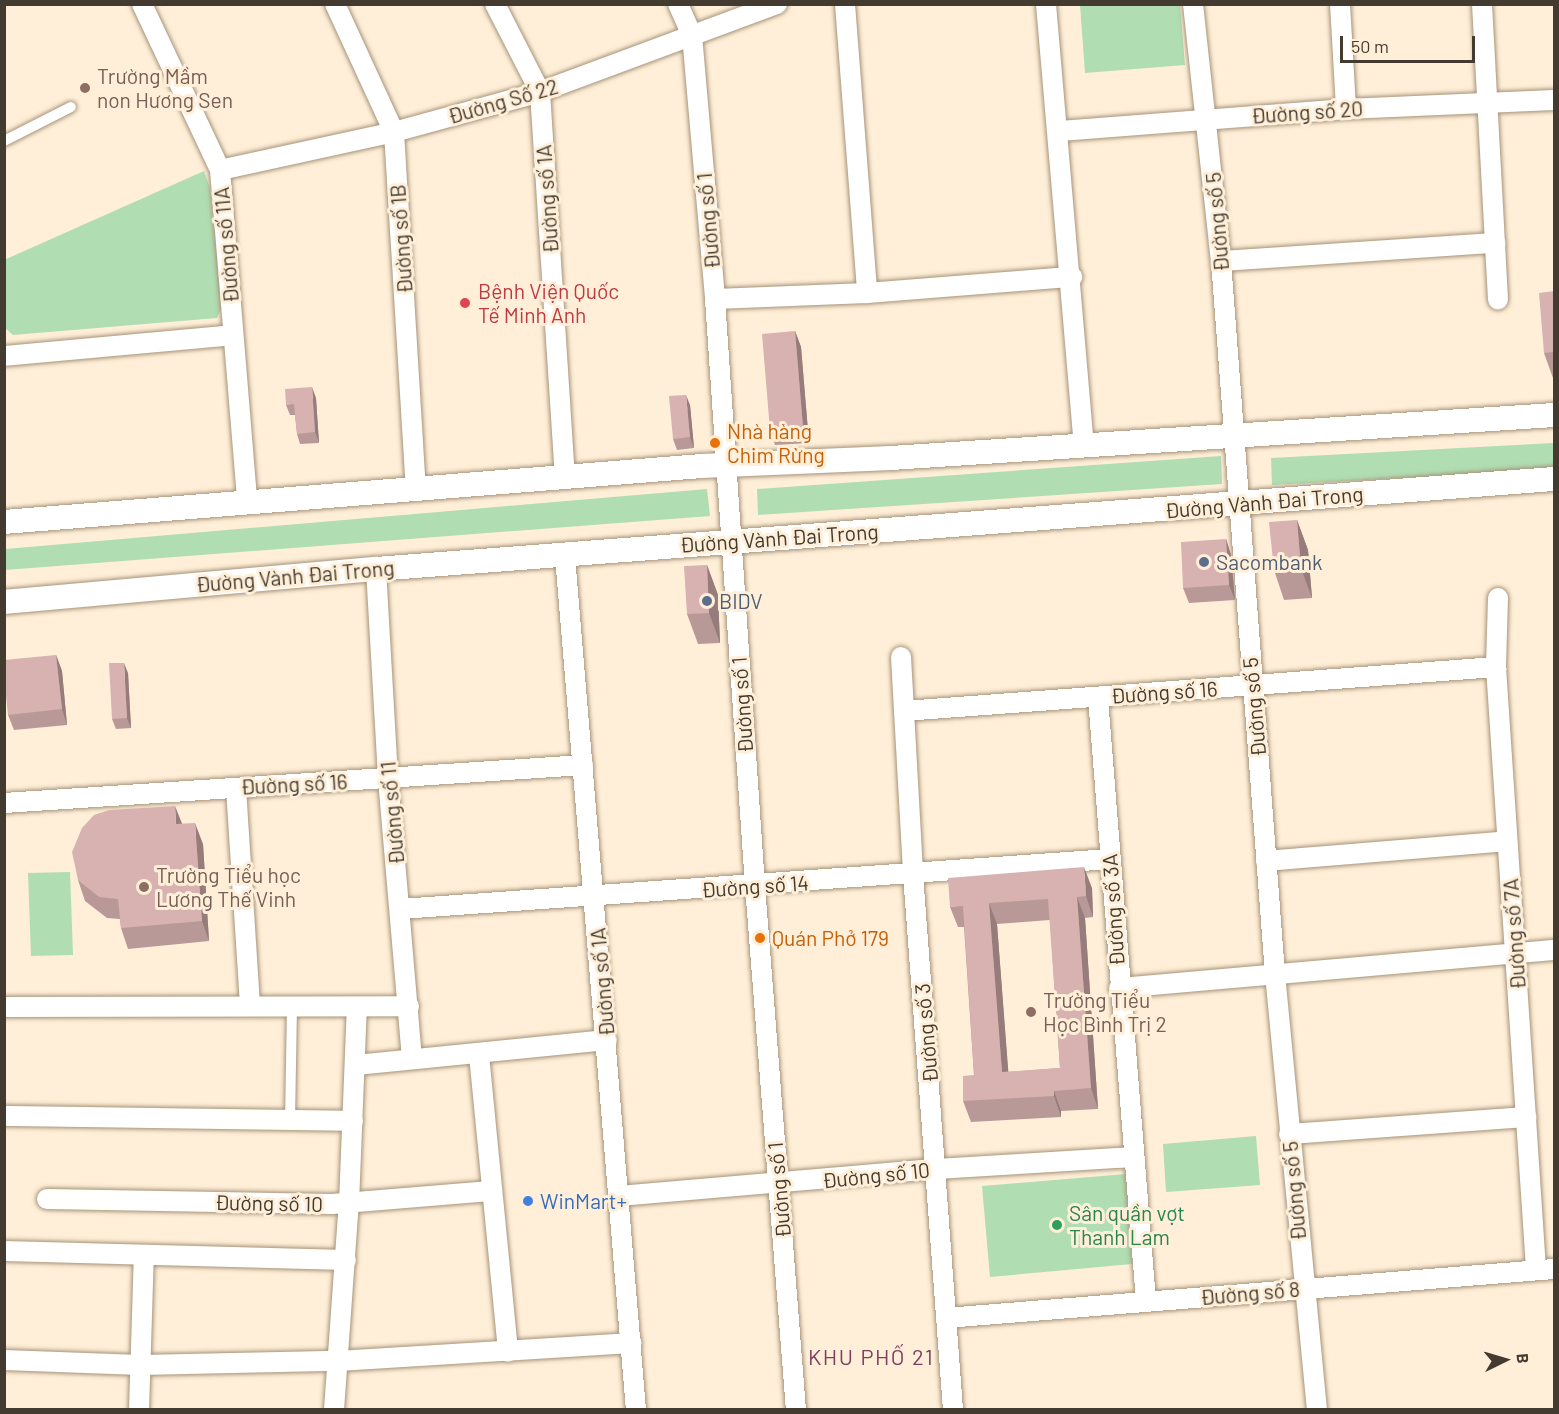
<!DOCTYPE html>
<meta charset="utf-8">
<style>
body{margin:0}
#map{position:relative;width:1559px;height:1414px;overflow:hidden;background:#ffefd8;font-family:Barlow,sans-serif}
div>[style]{position:absolute}
[style*='--x']{left:calc(var(--x)*1px);top:calc(var(--y)*1px);width:calc(var(--w)*1px);rotate:calc(var(--a)*1deg)}
.green>*{inset:0;background:#b0ddb2}
.roads{filter:drop-shadow(0 0 2px #a69379) drop-shadow(0 0 2px #a69379)}
.service>*{height:10px;margin:-5px;padding:0 5px;transform-origin:5px;border-radius:5px;background:#fff}
.minor>*{height:20px;margin:-10px;padding:0 10px;transform-origin:10px;border-radius:10px;background:#fff}
.tertiary>*{height:24px;margin:-12px;padding:0 12px;transform-origin:12px;border-radius:12px;background:#fff}
.wall>*{inset:0;background:#b99997}
.shaded-wall>*{inset:0;background:#967d7b}
.building>*{inset:0;background:#d7b2b0}
.dots>*{width:16px;height:16px;translate:-50% -50%;box-sizing:border-box;border:3px solid #ffefd8;border-radius:50%}
span{translate:-50% -50%;white-space:nowrap;text-align:center;line-height:1.15;-webkit-text-stroke:6px #ffefd8;paint-order:stroke}
.education-label{font-size:21px;color:#785e54}
.left{translate:0 -50%;text-align:left}
.street-label{font-size:21px;color:#433b30}
.health-label{font-size:21px;color:#be3a42}
.food-label{font-size:21px;color:#c56008}
.service-label{font-size:21px;color:#4e5e75}
.shop-label{font-size:21px;color:#366cbe}
.leisure-label{font-size:21px;color:#27864d}
.neighbourhood-label{font-size:22px;color:#7f3d5f;letter-spacing:1.5px}
.frame{position:absolute;inset:0;border:6px solid #433b30;pointer-events:none}
.north{position:absolute;left:1475px;top:1330px;width:60px;height:60px;-webkit-text-stroke:4px #ffefd8;paint-order:stroke;rotate:85deg;font-size:16px;font-weight:700;line-height:24px;text-align:center;color:#433b30}
.north::after{content:'';display:block;margin:auto;width:21px;height:27px;background:#433b30;clip-path:polygon(50% 0,100% 100%,50% 72%,0 100%)}
.scale{position:absolute;left:1340px;top:36px;width:135px;height:27px;box-sizing:border-box;border:3px solid #433b30;border-top:0;padding-left:8px;font-size:18px;line-height:21px;white-space:nowrap;color:#433b30;-webkit-text-stroke:4px #ffefd8;paint-order:stroke}
</style>
<div id="map">
<div class="green">
<i style="clip-path:polygon(1080px 5px,1180px 5px,1185px 65px,1085px 73px)"></i>
<i style="clip-path:polygon(204px 171px,210px 188px,222px 307px,217px 318px,13px 335px,5px 328px,4px 260px)"></i>
<i style="clip-path:polygon(1554px 443px,1554px 470px,1272px 485px,1271px 458px)"></i>
<i style="clip-path:polygon(1221px 456px,1222px 484px,758px 515px,757px 489px)"></i>
<i style="clip-path:polygon(707px 489px,710px 516px,5px 570px,5px 549px)"></i>
<i style="clip-path:polygon(70px 872px,73px 955px,31px 956px,28px 873px)"></i>
<i style="clip-path:polygon(1256px 1136px,1260px 1185px,1166px 1192px,1163px 1144px)"></i>
<i style="clip-path:polygon(1126px 1174px,1132px 1264px,990px 1277px,982px 1186px)"></i>
</div>
<div class="roads">
<div class="service">
<i style="--x:4;--y:141;--w:75;--a:-26.9"></i>
<i style="--x:290;--y:1121;--w:115;--a:-89"></i>
</div>
<div class="minor">
<i style="--x:142;--y:4;--w:183;--a:64.8"></i>
<i style="--x:220;--y:170;--w:332;--a:85.3"></i>
<i style="--x:335;--y:4;--w:141;--a:65.3"></i>
<i style="--x:394;--y:132;--w:356;--a:86.5"></i>
<i style="--x:495;--y:4;--w:99;--a:62.9"></i>
<i style="--x:540;--y:92;--w:385;--a:86.3"></i>
<i style="--x:678;--y:4;--w:34;--a:66"></i>
<i style="--x:692;--y:35;--w:265;--a:85"></i>
<i style="--x:715;--y:299;--w:588;--a:86.1"></i>
<i style="--x:755;--y:886;--w:526;--a:85.53"></i>
<i style="--x:845;--y:4;--w:290;--a:85.6"></i>
<i style="--x:1046;--y:4;--w:443;--a:85.1"></i>
<i style="--x:1193;--y:4;--w:259;--a:83.8"></i>
<i style="--x:1221;--y:261;--w:715;--a:85.67"></i>
<i style="--x:1275;--y:974;--w:438;--a:84.5"></i>
<i style="--x:1340;--y:4;--w:105;--a:86.7"></i>
<i style="--x:1482;--y:4;--w:296;--a:86.9"></i>
<i style="--x:1060;--y:131;--w:287;--a:-4.4"></i>
<i style="--x:1346;--y:109;--w:208;--a:-2.5"></i>
<i style="--x:220;--y:170;--w:178;--a:-12.3"></i>
<i style="--x:394;--y:132;--w:151;--a:-15.3"></i>
<i style="--x:540;--y:92;--w:253;--a:-20.4"></i>
<i style="--x:1221;--y:261;--w:275;--a:-3.8"></i>
<i style="--x:715;--y:299;--w:152;--a:-2.3"></i>
<i style="--x:867;--y:293;--w:206;--a:-4.5"></i>
<i style="--x:4;--y:356;--w:230;--a:-5.2"></i>
<i style="--x:565;--y:556;--w:857;--a:85.25"></i>
<i style="--x:376;--y:569;--w:210;--a:86.7"></i>
<i style="--x:388;--y:779;--w:279;--a:85.1"></i>
<i style="--x:1498;--y:598;--w:69;--a:91.7"></i>
<i style="--x:1496;--y:667;--w:604;--a:86.2"></i>
<i style="--x:901;--y:657;--w:217;--a:86.8"></i>
<i style="--x:913;--y:874;--w:537;--a:85.73"></i>
<i style="--x:1098;--y:698;--w:605;--a:85.45"></i>
<i style="--x:904;--y:711;--w:594;--a:-4.25"></i>
<i style="--x:236;--y:788;--w:218;--a:86.3"></i>
<i style="--x:4;--y:803;--w:580;--a:-3.75"></i>
<i style="--x:1266;--y:861;--w:242;--a:-4.7"></i>
<i style="--x:400;--y:909;--w:712;--a:-4.03"></i>
<i style="--x:1119;--y:988;--w:437;--a:-5"></i>
<i style="--x:4;--y:1007;--w:405;--a:-0.1"></i>
<i style="--x:479;--y:1055;--w:298;--a:84.4"></i>
<i style="--x:356;--y:1065;--w:252;--a:-5.7"></i>
<i style="--x:4;--y:1116;--w:349;--a:0.8"></i>
<i style="--x:1289;--y:1134;--w:238;--a:-4.1"></i>
<i style="--x:619;--y:1196;--w:319;--a:-4.9"></i>
<i style="--x:937;--y:1169;--w:197;--a:-3.5"></i>
<i style="--x:47;--y:1199;--w:285;--a:1"></i>
<i style="--x:332;--y:1204;--w:159;--a:-4.7"></i>
<i style="--x:4;--y:1251;--w:342;--a:1.5"></i>
<i style="--x:946;--y:1318;--w:610;--a:-4.61"></i>
<i style="--x:4;--y:1360;--w:136;--a:2.1"></i>
<i style="--x:140;--y:1365;--w:198;--a:-1.2"></i>
<i style="--x:338;--y:1361;--w:294;--a:-3.5"></i>
<i style="--x:139;--y:1410;--w:155;--a:-88.2"></i>
<i style="--x:334;--y:1410;--w:208;--a:-85.9"></i>
<i style="--x:349;--y:1203;--w:195;--a:-87.7"></i>
</div>
<div class="tertiary">
<i style="--x:4;--y:522;--w:699;--a:-4.59"></i>
<i style="--x:701;--y:466;--w:190;--a:-2.4"></i>
<i style="--x:891;--y:458;--w:664;--a:-3.71"></i>
<i style="--x:4;--y:602;--w:373;--a:-5.1"></i>
<i style="--x:376;--y:569;--w:1181;--a:-4.37"></i>
</div>
</div>
<div class="wall">
<i style="clip-path:polygon(1554px 291px,1554px 381px,1544px 353px)"></i>
<i style="clip-path:polygon(795px 331px,801px 347px,809px 443px,775px 445px,770px 430px)"></i>
<i style="clip-path:polygon(316px 398px,319px 443px,300px 444px,297px 434px,295px 415px,290px 415px,286px 405px)"></i>
<i style="clip-path:polygon(690px 405px,694px 448px,677px 450px,673px 439px)"></i>
<i style="clip-path:polygon(1297px 520px,1308px 550px,1312px 598px,1284px 600px,1274px 570px)"></i>
<i style="clip-path:polygon(1226px 539px,1231px 555px,1235px 600px,1189px 603px,1183px 588px)"></i>
<i style="clip-path:polygon(707px 565px,718px 595px,720px 643px,698px 644px,687px 614px)"></i>
<i style="clip-path:polygon(56px 655px,62px 671px,67px 725px,14px 730px,8px 715px)"></i>
<i style="clip-path:polygon(128px 673px,131px 728px,116px 729px,112px 719px)"></i>
<i style="clip-path:polygon(182px 824px,203px 844px,209px 941px,128px 949px,121px 928px,120px 919px,107px 918px,85px 901px,78px 880px)"></i>
<i style="clip-path:polygon(evenodd,1092px 888px,1093px 917px,1085px 918px,1098px 1109px,1061px 1111px,1061px 1117px,971px 1122px,963px 1101px,974px 1075px,964px 927px,958px 927px,950px 907px,1092px 888px,1050px 920px,1060px 1068px,1008px 1072px,997px 924px,1050px 920px)"></i>
</div>
<div class="shaded-wall">
<i style="clip-path:polygon(795px 331px,801px 347px,809px 443px,803px 427px)"></i>
<i style="clip-path:polygon(312px 387px,316px 398px,319px 443px,315px 432px)"></i>
<i style="clip-path:polygon(686px 395px,690px 405px,694px 448px,690px 437px)"></i>
<i style="clip-path:polygon(1297px 520px,1308px 550px,1312px 598px,1301px 568px)"></i>
<i style="clip-path:polygon(1226px 539px,1231px 555px,1235px 600px,1229px 585px)"></i>
<i style="clip-path:polygon(707px 565px,718px 595px,720px 643px,709px 613px)"></i>
<i style="clip-path:polygon(56px 655px,62px 671px,67px 725px,62px 709px)"></i>
<i style="clip-path:polygon(124px 663px,128px 673px,131px 728px,127px 718px)"></i>
<i style="clip-path:polygon(175px 806px,183px 826px,176px 824px)"></i>
<i style="clip-path:polygon(195px 823px,203px 844px,209px 941px,202px 921px)"></i>
<i style="clip-path:polygon(1084px 867px,1092px 888px,1093px 917px,1086px 896px)"></i>
<i style="clip-path:polygon(1077px 897px,1085px 918px,1098px 1109px,1091px 1088px)"></i>
<i style="clip-path:polygon(989px 903px,997px 924px,1010px 1093px,1002px 1072px)"></i>
<i style="clip-path:polygon(1054px 1091px,1061px 1111px,1061px 1117px,1054px 1096px)"></i>
</div>
<div class="building">
<i style="clip-path:polygon(1554px 291px,1554px 352px,1544px 353px,1539px 293px)"></i>
<i style="clip-path:polygon(795px 331px,803px 427px,770px 430px,762px 334px)"></i>
<i style="clip-path:polygon(312px 387px,315px 432px,297px 434px,294px 404px,286px 405px,285px 389px)"></i>
<i style="clip-path:polygon(686px 395px,690px 437px,673px 439px,669px 396px)"></i>
<i style="clip-path:polygon(1297px 520px,1301px 568px,1274px 570px,1269px 522px)"></i>
<i style="clip-path:polygon(1226px 539px,1229px 585px,1183px 588px,1181px 542px)"></i>
<i style="clip-path:polygon(707px 565px,709px 613px,687px 614px,684px 566px)"></i>
<i style="clip-path:polygon(56px 655px,62px 709px,8px 715px,4px 676px,4px 660px)"></i>
<i style="clip-path:polygon(109px 663px,124px 663px,127px 718px,112px 719px)"></i>
<i style="clip-path:polygon(175px 806px,176px 824px,195px 823px,202px 921px,121px 928px,118px 899px,99px 897px,78px 880px,72px 852px,82px 828px,94px 815px,109px 810px)"></i>
<i style="clip-path:polygon(evenodd,1084px 867px,1086px 896px,1077px 897px,1091px 1088px,1054px 1091px,1054px 1096px,963px 1101px,963px 1076px,974px 1075px,963px 906px,950px 907px,948px 878px,1084px 867px,1048px 899px,1060px 1068px,1002px 1072px,989px 903px,1048px 899px)"></i>
</div>
<div class="dots">
<i style="left:85px;top:88px;background:#8d6e63"></i>
<i style="left:465px;top:303px;background:#e0444e"></i>
<i style="left:715px;top:443px;background:#e8710a"></i>
<i style="left:1204px;top:562px;background:#5c6f8a"></i>
<i style="left:707px;top:601px;background:#5c6f8a"></i>
<i style="left:144px;top:887px;background:#8d6e63"></i>
<i style="left:760px;top:938px;background:#e8710a"></i>
<i style="left:1031px;top:1012px;background:#8d6e63"></i>
<i style="left:528px;top:1201px;background:#3f7fe0"></i>
<i style="left:1057px;top:1225px;background:#2e9e5b"></i>
</div>
<div class="education-label">
<span class="left" style="left:97px;top:88px">Trường Mầm<br>non Hương Sen</span>
<span class="left" style="left:156px;top:887px">Trường Tiểu học<br>Lương Thế Vinh</span>
<span class="left" style="left:1043px;top:1012px">Trường Tiểu<br>Học Bình Trị 2</span>
</div>
<div class="street-label">
<span style="left:503px;top:101px;rotate:-16deg">Đường Số 22</span>
<span style="left:1307px;top:112px;rotate:-4deg">Đường số 20</span>
<span style="left:547px;top:199px;rotate:-94deg">Đường số 1A</span>
<span style="left:708px;top:221px;rotate:-95deg">Đường số 1</span>
<span style="left:1217px;top:222px;rotate:-95deg">Đường số 5</span>
<span style="left:401px;top:239px;rotate:-94deg">Đường số 1B</span>
<span style="left:226px;top:245px;rotate:-95deg">Đường số 11A</span>
<span style="left:1264px;top:502px;rotate:-5deg">Đường Vành Đai Trong</span>
<span style="left:779px;top:538px;rotate:-4deg">Đường Vành Đai Trong</span>
<span style="left:295px;top:576px;rotate:-5deg">Đường Vành Đai Trong</span>
<span style="left:1164px;top:692px;rotate:-4deg">Đường số 16</span>
<span style="left:742px;top:705px;rotate:-94deg">Đường số 1</span>
<span style="left:1254px;top:707px;rotate:-95deg">Đường số 5</span>
<span style="left:294px;top:784px;rotate:-3deg">Đường số 16</span>
<span style="left:392px;top:813px;rotate:-95deg">Đường số 11</span>
<span style="left:755px;top:886px;rotate:-4deg">Đường số 14</span>
<span style="left:1113px;top:910px;rotate:-94deg">Đường số 3A</span>
<span style="left:1514px;top:934px;rotate:-94deg">Đường số 7A</span>
<span style="left:602px;top:982px;rotate:-95deg">Đường số 1A</span>
<span style="left:926px;top:1033px;rotate:-95deg">Đường số 3</span>
<span style="left:876px;top:1175px;rotate:-6deg">Đường số 10</span>
<span style="left:779px;top:1190px;rotate:-95deg">Đường số 1</span>
<span style="left:1294px;top:1191px;rotate:-95deg">Đường số 5</span>
<span style="left:269px;top:1203px;rotate:1deg">Đường số 10</span>
<span style="left:1250px;top:1293px;rotate:-5deg">Đường số 8</span>
</div>
<div class="health-label">
<span class="left" style="left:478px;top:303px">Bệnh Viện Quốc<br>Tế Minh Anh</span>
</div>
<div class="food-label">
<span class="left" style="left:727px;top:443px">Nhà hàng<br>Chim Rừng</span>
<span class="left" style="left:772px;top:938px">Quán Phở 179</span>
</div>
<div class="service-label">
<span class="left" style="left:1216px;top:562px">Sacombank</span>
<span class="left" style="left:719px;top:601px">BIDV</span>
</div>
<div class="shop-label">
<span class="left" style="left:540px;top:1201px">WinMart+</span>
</div>
<div class="leisure-label">
<span class="left" style="left:1069px;top:1225px">Sân quần vợt<br>Thanh Lam</span>
</div>
<div class="neighbourhood-label">
<span style="left:871px;top:1357px">KHU PHỐ 21</span>
</div>
<div class="frame"></div>
<div class="north">B</div>
<div class="scale">50 m</div>
</div>
